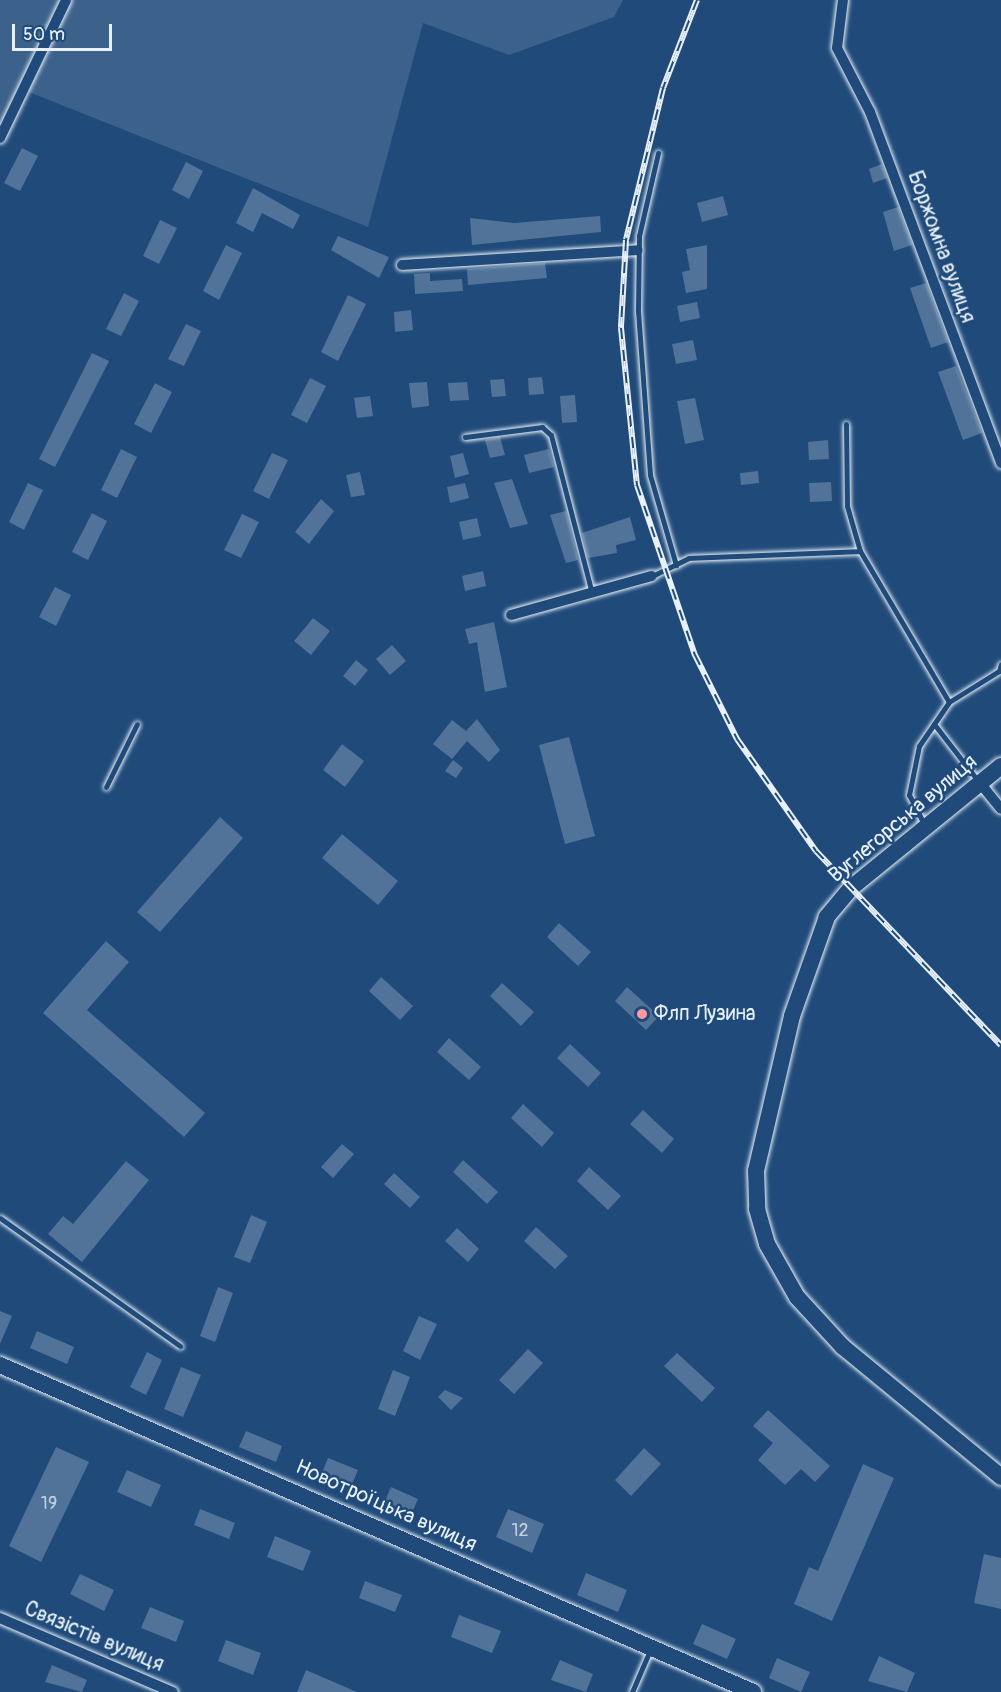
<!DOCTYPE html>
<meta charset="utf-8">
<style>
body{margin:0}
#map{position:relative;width:1001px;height:1692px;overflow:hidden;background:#1f4a7a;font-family:Pangolin,sans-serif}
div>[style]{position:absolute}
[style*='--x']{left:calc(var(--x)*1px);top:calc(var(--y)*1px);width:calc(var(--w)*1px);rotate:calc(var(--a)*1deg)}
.green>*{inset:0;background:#3c628c}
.building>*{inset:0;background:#517399}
.roads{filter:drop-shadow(0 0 2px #e8f1f8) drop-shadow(0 0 2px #e8f1f8)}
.lane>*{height:5px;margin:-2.5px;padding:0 2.5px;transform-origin:2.5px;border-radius:2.5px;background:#1f4a7a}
.street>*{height:10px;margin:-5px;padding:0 5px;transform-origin:5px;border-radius:5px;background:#1f4a7a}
.secondary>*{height:16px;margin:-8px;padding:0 8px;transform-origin:8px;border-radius:8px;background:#1f4a7a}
.rail>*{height:6px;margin-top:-3px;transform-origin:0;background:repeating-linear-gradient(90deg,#1f4a7a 0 11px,#e8f1f8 0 22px);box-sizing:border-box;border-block:2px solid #e8f1f8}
.dots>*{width:16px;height:16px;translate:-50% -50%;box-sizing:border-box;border:3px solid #1f4a7a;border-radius:50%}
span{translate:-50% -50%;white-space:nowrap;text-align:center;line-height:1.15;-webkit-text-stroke:5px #1f4a7a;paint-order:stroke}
.number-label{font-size:18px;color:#c2d2e0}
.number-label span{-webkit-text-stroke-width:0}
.street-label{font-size:21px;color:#e8f1f8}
.poi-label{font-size:21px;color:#e8f1f8}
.left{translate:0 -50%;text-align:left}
.scale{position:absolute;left:12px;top:24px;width:100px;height:27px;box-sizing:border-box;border:3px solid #e8f1f8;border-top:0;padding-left:8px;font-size:18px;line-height:21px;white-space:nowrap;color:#e8f1f8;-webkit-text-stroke:4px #1f4a7a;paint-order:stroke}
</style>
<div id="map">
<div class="green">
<i style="clip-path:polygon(0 0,623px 0,614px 17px,509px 55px,423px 23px,368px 227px,24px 90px,0 126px)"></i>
</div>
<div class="building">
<i style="clip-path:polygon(22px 148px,38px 156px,20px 191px,4px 183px)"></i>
<i style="clip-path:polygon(186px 162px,203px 171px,189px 199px,172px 190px)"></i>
<i style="clip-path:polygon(882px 164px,887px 178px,873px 183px,869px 169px)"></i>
<i style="clip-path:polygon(253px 188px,300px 215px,293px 229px,262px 213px,253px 232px,236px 223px)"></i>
<i style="clip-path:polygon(723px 196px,728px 215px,702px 222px,697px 203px)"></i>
<i style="clip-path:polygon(898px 207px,912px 245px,894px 251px,883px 212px)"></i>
<i style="clip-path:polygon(600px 216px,601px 232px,472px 245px,470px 218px,514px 223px)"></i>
<i style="clip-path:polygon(160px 220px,177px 228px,159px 264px,143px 256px)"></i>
<i style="clip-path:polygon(338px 236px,389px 257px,379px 278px,331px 250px)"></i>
<i style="clip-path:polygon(226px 245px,242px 253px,219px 300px,203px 291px)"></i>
<i style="clip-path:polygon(707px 245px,707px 289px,686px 293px,682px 272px,690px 270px,686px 249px)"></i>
<i style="clip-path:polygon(545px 263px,547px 278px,468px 285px,467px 269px)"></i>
<i style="clip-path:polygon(430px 273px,430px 281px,462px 279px,463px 291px,415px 294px,414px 274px)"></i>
<i style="clip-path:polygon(926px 283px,948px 342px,931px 348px,910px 288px)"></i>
<i style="clip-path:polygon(124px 293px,139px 301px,121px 336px,106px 329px)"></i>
<i style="clip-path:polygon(348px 295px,366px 304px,338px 361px,321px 352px)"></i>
<i style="clip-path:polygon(697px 302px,700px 318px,680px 322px,677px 306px)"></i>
<i style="clip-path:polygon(411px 310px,413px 330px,395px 332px,394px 312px)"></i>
<i style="clip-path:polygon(186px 324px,201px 331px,184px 366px,168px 359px)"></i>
<i style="clip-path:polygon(693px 340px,697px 360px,676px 364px,672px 344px)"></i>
<i style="clip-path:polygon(92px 353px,109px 361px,55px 467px,39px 459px)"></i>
<i style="clip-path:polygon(956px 366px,982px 433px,963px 440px,938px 372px)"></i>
<i style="clip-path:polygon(542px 377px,544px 394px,529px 395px,528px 378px)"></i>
<i style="clip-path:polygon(310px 378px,326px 386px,307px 423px,291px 415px)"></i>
<i style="clip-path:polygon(504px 379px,506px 396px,492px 397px,490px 380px)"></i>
<i style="clip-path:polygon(427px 382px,429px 406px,412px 408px,409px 383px)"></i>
<i style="clip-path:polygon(467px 382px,469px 400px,450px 401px,448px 383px)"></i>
<i style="clip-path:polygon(155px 383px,172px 392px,151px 433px,134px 424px)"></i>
<i style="clip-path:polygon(575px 395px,577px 422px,562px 423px,560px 396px)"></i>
<i style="clip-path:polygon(370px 396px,373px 416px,357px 418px,354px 398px)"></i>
<i style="clip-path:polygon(695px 398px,704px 440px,685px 444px,677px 401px)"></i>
<i style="clip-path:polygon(500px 437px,505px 455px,490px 458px,485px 440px)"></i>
<i style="clip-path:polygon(828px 440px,829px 459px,809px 460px,808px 442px)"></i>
<i style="clip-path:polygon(121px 449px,137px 457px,117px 498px,101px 490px)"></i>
<i style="clip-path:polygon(549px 449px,554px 467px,529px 473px,524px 455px)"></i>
<i style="clip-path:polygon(272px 453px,288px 460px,269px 499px,253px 491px)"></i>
<i style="clip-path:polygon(463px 453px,469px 474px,455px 478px,450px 456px)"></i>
<i style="clip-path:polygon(758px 471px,759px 483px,741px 485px,740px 473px)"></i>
<i style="clip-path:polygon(360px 472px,365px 495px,351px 497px,346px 475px)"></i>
<i style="clip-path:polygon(512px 479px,528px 524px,510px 528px,494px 483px)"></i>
<i style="clip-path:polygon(831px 482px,832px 501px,810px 502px,809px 483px)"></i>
<i style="clip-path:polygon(28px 483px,43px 490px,24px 530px,9px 522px)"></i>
<i style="clip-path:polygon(465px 483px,469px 498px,450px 503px,447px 487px)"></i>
<i style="clip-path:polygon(321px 499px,334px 511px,309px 544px,295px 532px)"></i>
<i style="clip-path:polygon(566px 511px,578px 560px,566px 563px,550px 515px)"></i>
<i style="clip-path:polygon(92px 513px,107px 521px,88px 560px,72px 552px)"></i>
<i style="clip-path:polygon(242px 514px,259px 522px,241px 558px,224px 550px)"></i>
<i style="clip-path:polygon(630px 517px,636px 540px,616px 545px,617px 553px,588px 558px,582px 533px)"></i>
<i style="clip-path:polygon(477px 518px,481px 536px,463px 540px,459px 522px)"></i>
<i style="clip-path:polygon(483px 571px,486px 586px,465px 591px,462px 576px)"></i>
<i style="clip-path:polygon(55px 587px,71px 595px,56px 626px,39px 617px)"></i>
<i style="clip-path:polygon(313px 618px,330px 631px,311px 655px,294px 641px)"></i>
<i style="clip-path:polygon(494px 622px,507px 687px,485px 692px,477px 642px,469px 644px,465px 629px)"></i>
<i style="clip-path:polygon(392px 645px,406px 661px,390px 675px,376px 659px)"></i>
<i style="clip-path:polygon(356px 660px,368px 670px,355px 686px,343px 676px)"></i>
<i style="clip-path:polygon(477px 719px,500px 750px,489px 762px,467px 741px,452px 759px,433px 744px,452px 720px,466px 731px)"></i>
<i style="clip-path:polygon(569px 737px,595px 836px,565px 844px,539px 745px)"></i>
<i style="clip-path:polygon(342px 744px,364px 761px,345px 787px,323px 770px)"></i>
<i style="clip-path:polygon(453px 760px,463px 768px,456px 778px,445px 771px)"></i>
<i style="clip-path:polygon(220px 817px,243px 838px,160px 932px,137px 912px)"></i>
<i style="clip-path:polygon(342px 834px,398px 881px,378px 905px,322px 858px)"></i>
<i style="clip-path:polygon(559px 923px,591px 952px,578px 966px,547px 937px)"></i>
<i style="clip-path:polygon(106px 941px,129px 962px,87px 1010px,205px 1113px,184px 1137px,43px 1013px)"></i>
<i style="clip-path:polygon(381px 977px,413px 1006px,400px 1020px,369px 991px)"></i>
<i style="clip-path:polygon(502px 983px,534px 1012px,521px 1026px,490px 996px)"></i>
<i style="clip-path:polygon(627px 987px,659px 1016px,646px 1030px,615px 1001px)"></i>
<i style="clip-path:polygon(449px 1038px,481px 1067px,469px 1080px,437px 1052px)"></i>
<i style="clip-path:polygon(570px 1044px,601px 1073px,588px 1087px,557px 1058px)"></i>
<i style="clip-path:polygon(523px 1104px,554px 1133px,542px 1147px,511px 1118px)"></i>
<i style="clip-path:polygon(643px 1110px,674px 1139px,662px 1153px,630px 1124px)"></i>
<i style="clip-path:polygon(342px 1144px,354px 1154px,333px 1178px,321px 1167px)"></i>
<i style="clip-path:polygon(463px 1160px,498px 1192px,487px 1204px,453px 1172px)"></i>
<i style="clip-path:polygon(126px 1161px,149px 1180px,82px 1262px,48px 1234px,63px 1216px,73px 1224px)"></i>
<i style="clip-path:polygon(589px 1167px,621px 1196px,608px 1210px,577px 1181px)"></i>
<i style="clip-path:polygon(394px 1173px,420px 1197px,410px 1208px,384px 1184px)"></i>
<i style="clip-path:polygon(251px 1215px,267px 1222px,250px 1263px,234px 1257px)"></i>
<i style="clip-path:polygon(536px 1227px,568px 1256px,555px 1269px,524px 1241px)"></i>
<i style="clip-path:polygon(457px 1228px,479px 1249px,468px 1262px,445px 1241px)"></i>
<i style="clip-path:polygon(218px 1287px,233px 1293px,215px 1342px,200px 1336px)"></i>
<i style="clip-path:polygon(0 1311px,12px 1316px,0 1344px)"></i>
<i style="clip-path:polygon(419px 1316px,437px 1324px,420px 1360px,403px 1351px)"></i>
<i style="clip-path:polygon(37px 1331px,74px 1347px,67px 1364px,30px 1348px)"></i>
<i style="clip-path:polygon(528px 1349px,543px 1363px,514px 1394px,499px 1380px)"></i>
<i style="clip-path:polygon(147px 1352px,162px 1360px,146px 1395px,130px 1387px)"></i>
<i style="clip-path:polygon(677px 1353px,715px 1388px,702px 1402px,664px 1366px)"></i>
<i style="clip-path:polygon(181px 1367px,201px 1375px,183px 1417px,164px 1409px)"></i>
<i style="clip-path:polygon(393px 1370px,410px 1377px,395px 1416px,378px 1409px)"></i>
<i style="clip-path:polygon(445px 1390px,463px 1398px,451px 1410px,438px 1397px)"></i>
<i style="clip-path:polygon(768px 1410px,830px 1466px,815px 1482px,801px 1469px,785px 1485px,758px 1460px,773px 1443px,753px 1426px)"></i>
<i style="clip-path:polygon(246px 1431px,282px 1446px,276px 1462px,239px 1447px)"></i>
<i style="clip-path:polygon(56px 1447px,89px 1462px,41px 1562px,9px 1546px)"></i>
<i style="clip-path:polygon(644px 1448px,661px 1464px,631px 1496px,615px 1480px)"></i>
<i style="clip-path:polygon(328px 1458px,358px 1470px,350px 1489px,320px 1477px)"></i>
<i style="clip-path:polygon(863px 1464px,894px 1478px,832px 1621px,794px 1604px,809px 1567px,818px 1571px)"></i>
<i style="clip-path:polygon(127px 1470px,161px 1485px,151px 1507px,117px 1492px)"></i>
<i style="clip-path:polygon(391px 1487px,418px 1499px,411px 1515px,384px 1503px)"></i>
<i style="clip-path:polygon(200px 1509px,235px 1523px,229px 1539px,194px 1525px)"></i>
<i style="clip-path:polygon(508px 1509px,544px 1524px,532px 1553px,496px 1537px)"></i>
<i style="clip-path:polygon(275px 1536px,311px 1551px,303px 1571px,267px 1557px)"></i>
<i style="clip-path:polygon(984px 1554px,1001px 1558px,1001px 1609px,974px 1603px)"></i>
<i style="clip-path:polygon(586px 1573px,627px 1590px,618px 1612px,577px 1595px)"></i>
<i style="clip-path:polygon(80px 1574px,114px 1590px,104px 1611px,70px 1594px)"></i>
<i style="clip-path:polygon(365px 1581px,402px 1595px,395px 1612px,359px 1598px)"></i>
<i style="clip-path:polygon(150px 1607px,184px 1621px,176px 1642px,141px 1628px)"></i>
<i style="clip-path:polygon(459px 1615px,501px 1631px,492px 1653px,451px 1637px)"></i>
<i style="clip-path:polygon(702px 1624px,736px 1639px,727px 1659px,693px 1644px)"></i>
<i style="clip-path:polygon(226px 1640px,261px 1653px,253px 1675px,218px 1661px)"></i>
<i style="clip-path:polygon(879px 1656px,915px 1673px,907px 1692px,868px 1681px)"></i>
<i style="clip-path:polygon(777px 1658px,810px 1672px,801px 1692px,769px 1678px)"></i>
<i style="clip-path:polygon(560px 1660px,593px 1674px,586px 1692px,551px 1680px)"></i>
<i style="clip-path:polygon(52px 1665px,87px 1680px,82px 1692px,45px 1682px)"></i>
<i style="clip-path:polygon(306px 1670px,357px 1692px,297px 1692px)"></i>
</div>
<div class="roads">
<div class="lane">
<i style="--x:658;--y:153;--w:85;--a:102.9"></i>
<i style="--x:639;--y:236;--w:75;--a:90.8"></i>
<i style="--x:638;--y:311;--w:164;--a:85.8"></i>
<i style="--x:650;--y:475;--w:94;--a:73.9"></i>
<i style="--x:846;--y:424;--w:82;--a:89.3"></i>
<i style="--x:847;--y:506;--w:47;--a:73.9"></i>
<i style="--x:465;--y:437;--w:78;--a:-7.4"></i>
<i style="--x:542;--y:427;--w:12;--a:42"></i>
<i style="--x:551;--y:435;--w:163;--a:75.5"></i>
<i style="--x:652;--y:576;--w:41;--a:-25.9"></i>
<i style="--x:689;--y:558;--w:171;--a:-2.3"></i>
<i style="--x:860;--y:551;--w:175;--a:59.5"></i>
<i style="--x:934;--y:724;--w:73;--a:52.2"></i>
<i style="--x:106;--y:787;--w:70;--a:-63.8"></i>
<i style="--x:925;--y:826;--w:35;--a:-117"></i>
<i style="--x:909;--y:795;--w:50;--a:-78.5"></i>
<i style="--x:919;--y:746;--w:53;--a:-55.7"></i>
<i style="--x:949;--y:702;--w:59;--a:-31.8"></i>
<i style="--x:999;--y:671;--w:7;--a:-74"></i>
<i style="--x:0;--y:1218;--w:221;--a:35.4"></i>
<i style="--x:632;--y:1692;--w:46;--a:-66.8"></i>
</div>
<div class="street">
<i style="--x:843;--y:0;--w:48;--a:97.1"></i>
<i style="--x:837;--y:48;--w:72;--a:62.7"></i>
<i style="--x:870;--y:112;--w:375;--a:69.5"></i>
<i style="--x:0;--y:138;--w:153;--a:-64.4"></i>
<i style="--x:402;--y:265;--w:236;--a:-3.6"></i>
<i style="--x:511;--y:615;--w:146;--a:-15.5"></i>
<i style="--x:980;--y:783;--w:33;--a:51"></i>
<i style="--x:0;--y:1618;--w:188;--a:23.2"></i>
</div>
<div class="secondary">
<i style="--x:1001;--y:766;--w:193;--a:140.9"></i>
<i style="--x:851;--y:888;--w:38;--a:130"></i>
<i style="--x:827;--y:917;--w:105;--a:109.5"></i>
<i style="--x:792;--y:1016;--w:159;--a:103.1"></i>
<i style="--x:756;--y:1171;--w:38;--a:88"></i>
<i style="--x:757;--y:1209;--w:36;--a:74"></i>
<i style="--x:767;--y:1244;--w:61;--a:60.5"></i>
<i style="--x:797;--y:1297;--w:68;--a:47.4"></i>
<i style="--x:843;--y:1347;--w:205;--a:39.4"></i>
<i style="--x:0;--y:1365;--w:821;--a:23.47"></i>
</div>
</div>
<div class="rail">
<i style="--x:697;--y:0;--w:94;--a:111.1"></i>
<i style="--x:663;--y:88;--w:156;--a:103.7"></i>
<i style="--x:626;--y:240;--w:88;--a:93.3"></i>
<i style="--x:621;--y:328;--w:158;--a:84.2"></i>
<i style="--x:637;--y:485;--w:180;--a:71.2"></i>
<i style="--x:695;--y:655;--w:94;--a:63.4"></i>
<i style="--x:737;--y:739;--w:137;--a:54.8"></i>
<i style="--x:816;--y:851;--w:268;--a:46.4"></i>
</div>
<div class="dots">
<i style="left:642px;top:1014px;background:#ff9aa2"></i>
</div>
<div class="number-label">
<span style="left:49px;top:1504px">19</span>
<span style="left:520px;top:1531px">12</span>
</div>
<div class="street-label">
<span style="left:941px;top:247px;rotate:70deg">Боржомна вулиця</span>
<span style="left:903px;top:819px;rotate:-40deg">Вуглегорська вулиця</span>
<span style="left:386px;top:1506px;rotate:24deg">Новотроїцька вулиця</span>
<span style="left:94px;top:1637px;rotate:23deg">Связістів вулиця</span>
</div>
<div class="poi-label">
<span class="left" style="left:654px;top:1014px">Флп Лузина</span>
</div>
<div class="scale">50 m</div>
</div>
